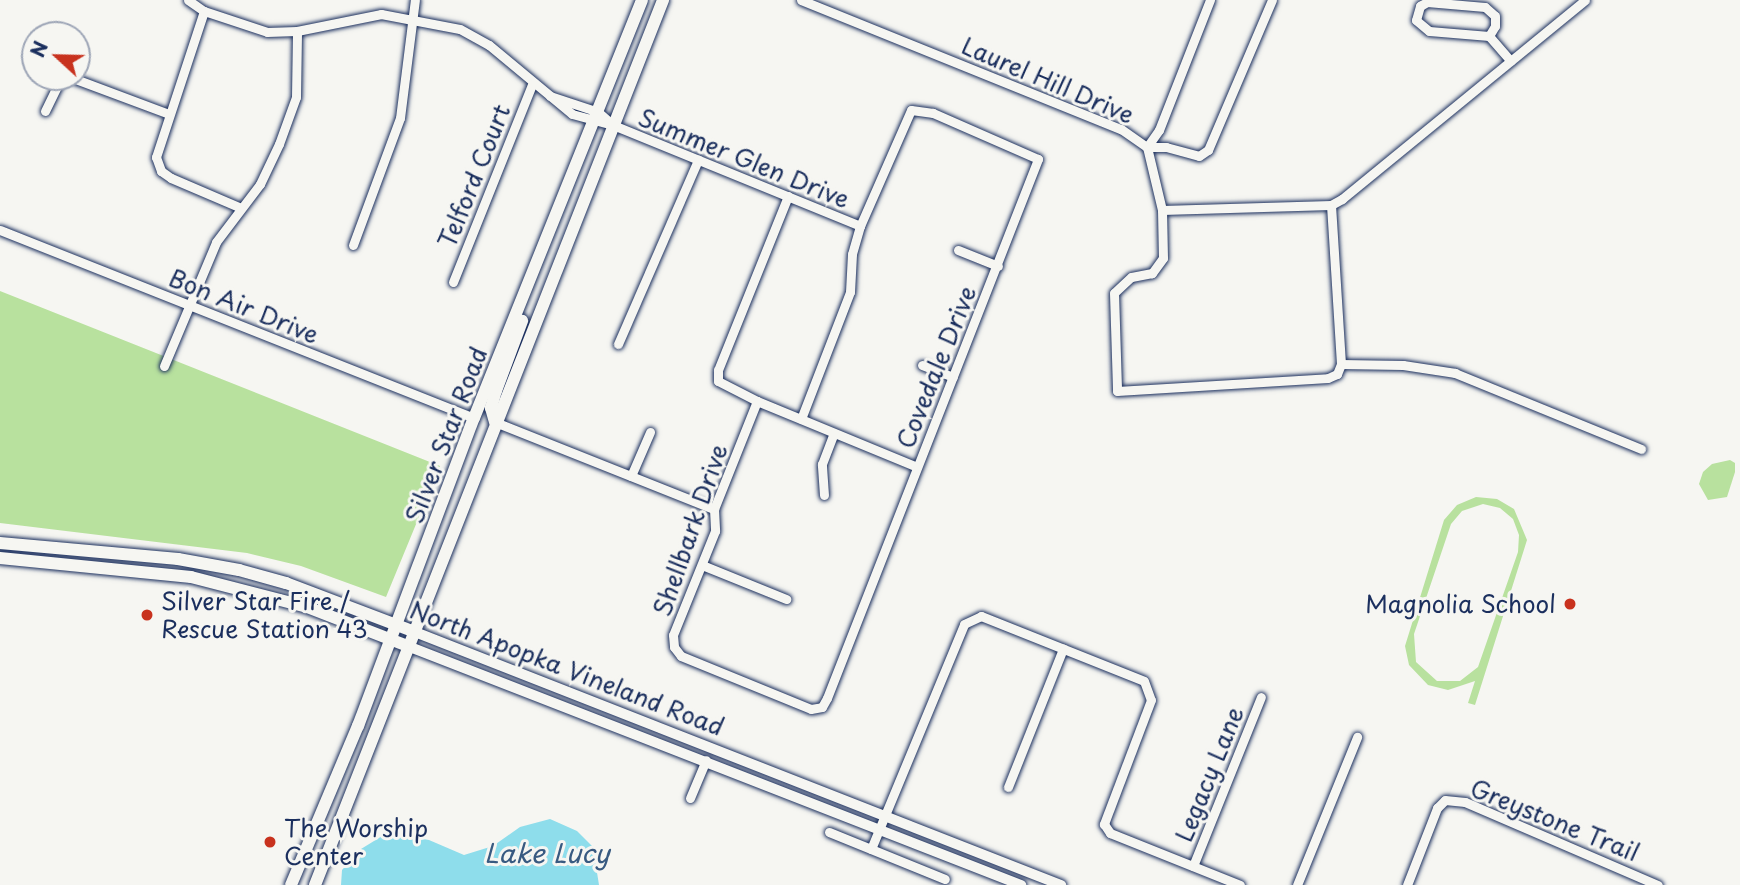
<!DOCTYPE html>
<style>
body{margin:0}
#map{position:relative;width:1740px;height:885px;overflow:hidden;background:#f6f6f2;font-family:"Playpen Sans",sans-serif}
div>[style]{position:absolute}
[style*='--x']{left:calc(var(--x)*1px);top:calc(var(--y)*1px);width:calc(var(--w)*1px);rotate:calc(var(--a)*1deg)}
.green>*{inset:0;background:#b8e19e}
.water>*{inset:0;background:#8eddeb}
.roads{filter:drop-shadow(0 0 2px #1b2f5e) drop-shadow(0 0 2px #1b2f5e)}
.minor>*{height:9px;margin:-4.5px;padding:0 4.5px;transform-origin:4.5px;border-radius:4.5px;background:#f6f6f2}
.tertiary>*{height:10px;margin:-5px;padding:0 5px;transform-origin:5px;border-radius:5px;background:#f6f6f2}
.secondary>*{height:12px;margin:-6px;padding:0 6px;transform-origin:6px;border-radius:6px;background:#f6f6f2}
.dots>*{width:19px;height:19px;translate:-50% -50%;box-sizing:border-box;border:4px solid #f6f6f2;border-radius:50%}
span{translate:-50% -50%;white-space:nowrap;text-align:center;line-height:1.15;-webkit-text-stroke:6px #f6f6f2;paint-order:stroke}
.street-label{font-size:24px;color:#1b2f5e}
.poi-label{font-size:24px;color:#1b2f5e}
.left{translate:0 -50%;text-align:left}
.right{translate:-100% -50%;text-align:right}
.water-label{font-size:26px;color:#385a81;font-style:italic}
.north{position:absolute;left:21px;top:21px;width:70px;height:70px;box-sizing:border-box;background:#f6f6f2;border:2px solid #9ea6b7;border-radius:50%;rotate:292deg;font-size:19px;font-weight:700;line-height:28px;text-align:center;color:#1b2f5e}
.north::after{content:'';display:block;margin:auto;width:24px;height:32px;background:#c8321e;clip-path:polygon(50% 0,100% 100%,50% 72%,0 100%)}
</style>
<div id="map">
<div class="green">
<i style="clip-path:polygon(0 291px,440px 466px,386px 597px,301px 566px,247px 553px,0 523px)"></i>
<i style="clip-path:polygon(1730px 460px,1735px 463px,1735px 472px,1727px 497px,1708px 500px,1699px 484px,1703px 472px,1712px 464px)"></i>
<i style="clip-path:polygon(evenodd,1476px 497px,1497px 499px,1514px 509px,1527px 540px,1475px 705px,1468px 703px,1475px 681px,1448px 690px,1428px 685px,1409px 665px,1405px 646px,1444px 520px,1457px 505px,1476px 497px,1483px 504px,1500px 508px,1513px 519px,1519px 535px,1518px 552px,1478px 667px,1460px 681px,1437px 681px,1416px 662px,1414px 634px,1451px 524px,1462px 511px,1483px 504px)"></i>
</div>
<div class="water">
<i style="clip-path:polygon(550px 819px,577px 831px,593px 847px,599px 885px,341px 885px,342px 870px,361px 849px,387px 833px,429px 840px,464px 855px,493px 846px,520px 827px)"></i>
</div>
<div class="roads">
<div class="minor">
<i style="--x:188;--y:0;--w:19;--a:35"></i>
<i style="--x:204;--y:11;--w:66;--a:18.4"></i>
<i style="--x:267;--y:32;--w:30;--a:-2"></i>
<i style="--x:297;--y:31;--w:86;--a:-11.4"></i>
<i style="--x:381;--y:14;--w:80;--a:10.8"></i>
<i style="--x:460;--y:29;--w:33;--a:29"></i>
<i style="--x:489;--y:45;--w:108;--a:39.7"></i>
<i style="--x:572;--y:114;--w:42;--a:15"></i>
<i style="--x:613;--y:125;--w:267;--a:22.2"></i>
<i style="--x:801;--y:0;--w:345;--a:22"></i>
<i style="--x:1121;--y:129;--w:32;--a:35"></i>
<i style="--x:1147;--y:147;--w:65;--a:76.6"></i>
<i style="--x:1162;--y:210;--w:48;--a:88.8"></i>
<i style="--x:1163;--y:258;--w:19;--a:126"></i>
<i style="--x:1152;--y:273;--w:21;--a:169"></i>
<i style="--x:1131;--y:277;--w:23;--a:137"></i>
<i style="--x:1114;--y:293;--w:98;--a:88.2"></i>
<i style="--x:1117;--y:391;--w:211;--a:-3.5"></i>
<i style="--x:1328;--y:378;--w:10;--a:-24"></i>
<i style="--x:1337;--y:374;--w:11;--a:-68"></i>
<i style="--x:1341;--y:364;--w:159;--a:-93.6"></i>
<i style="--x:1427;--y:2;--w:58;--a:4.9"></i>
<i style="--x:1485;--y:7;--w:13;--a:42"></i>
<i style="--x:1495;--y:16;--w:10;--a:90"></i>
<i style="--x:1495;--y:26;--w:12;--a:121"></i>
<i style="--x:1489;--y:36;--w:60;--a:-175.2"></i>
<i style="--x:1429;--y:31;--w:17;--a:-140"></i>
<i style="--x:1416;--y:20;--w:15;--a:-74"></i>
<i style="--x:1420;--y:6;--w:8;--a:-30"></i>
<i style="--x:204;--y:11;--w:154;--a:108.2"></i>
<i style="--x:156;--y:157;--w:15;--a:70"></i>
<i style="--x:161;--y:171;--w:12;--a:35"></i>
<i style="--x:171;--y:178;--w:74;--a:23.1"></i>
<i style="--x:1489;--y:36;--w:33;--a:49"></i>
<i style="--x:70;--y:77;--w:106;--a:20.5"></i>
<i style="--x:550;--y:96;--w:51;--a:18.4"></i>
<i style="--x:598;--y:112;--w:20;--a:41"></i>
<i style="--x:45;--y:111;--w:30;--a:-64"></i>
<i style="--x:58;--y:84;--w:12;--a:-35"></i>
<i style="--x:1147;--y:147;--w:19;--a:0"></i>
<i style="--x:1166;--y:147;--w:34;--a:15"></i>
<i style="--x:1199;--y:156;--w:11;--a:-34"></i>
<i style="--x:1208;--y:150;--w:163;--a:-66.9"></i>
<i style="--x:1147;--y:147;--w:21;--a:-55"></i>
<i style="--x:1159;--y:130;--w:140;--a:-68.6"></i>
<i style="--x:788;--y:196;--w:188;--a:111.9"></i>
<i style="--x:718;--y:370;--w:11;--a:90"></i>
<i style="--x:718;--y:381;--w:44;--a:27.1"></i>
<i style="--x:757;--y:401;--w:173;--a:22.4"></i>
<i style="--x:1162;--y:210;--w:169;--a:-1.7"></i>
<i style="--x:1331;--y:205;--w:13;--a:-29"></i>
<i style="--x:1342;--y:199;--w:314;--a:-39.3"></i>
<i style="--x:0;--y:230;--w:510;--a:21.63"></i>
<i style="--x:353;--y:245;--w:135;--a:-69.7"></i>
<i style="--x:400;--y:118;--w:119;--a:-82.8"></i>
<i style="--x:958;--y:250;--w:43;--a:21.8"></i>
<i style="--x:453;--y:282;--w:213;--a:-68.2"></i>
<i style="--x:618;--y:344;--w:201;--a:-66.5"></i>
<i style="--x:1341;--y:364;--w:62;--a:0.9"></i>
<i style="--x:1403;--y:365;--w:53;--a:8.7"></i>
<i style="--x:1455;--y:373;--w:201;--a:22.2"></i>
<i style="--x:922;--y:365;--w:33;--a:21"></i>
<i style="--x:164;--y:366;--w:134;--a:-67.2"></i>
<i style="--x:216;--y:242;--w:73;--a:-52.8"></i>
<i style="--x:260;--y:184;--w:44;--a:-64.6"></i>
<i style="--x:279;--y:144;--w:50;--a:-70.1"></i>
<i style="--x:296;--y:97;--w:66;--a:-89.1"></i>
<i style="--x:757;--y:401;--w:116;--a:111.7"></i>
<i style="--x:714;--y:509;--w:22;--a:87"></i>
<i style="--x:715;--y:531;--w:112;--a:112"></i>
<i style="--x:673;--y:635;--w:12;--a:85"></i>
<i style="--x:674;--y:647;--w:11;--a:52"></i>
<i style="--x:681;--y:656;--w:140;--a:22.2"></i>
<i style="--x:811;--y:709;--w:11;--a:-10"></i>
<i style="--x:822;--y:707;--w:10;--a:-61"></i>
<i style="--x:827;--y:698;--w:579;--a:-68.62"></i>
<i style="--x:1038;--y:159;--w:115;--a:-156.3"></i>
<i style="--x:933;--y:113;--w:22;--a:-172"></i>
<i style="--x:911;--y:110;--w:127;--a:113.7"></i>
<i style="--x:860;--y:226;--w:29;--a:106"></i>
<i style="--x:852;--y:254;--w:38;--a:93"></i>
<i style="--x:850;--y:292;--w:136;--a:111.1"></i>
<i style="--x:495;--y:422;--w:236;--a:21.7"></i>
<i style="--x:631;--y:476;--w:48;--a:-66.6"></i>
<i style="--x:824;--y:495;--w:31;--a:-94"></i>
<i style="--x:822;--y:464;--w:33;--a:-69"></i>
<i style="--x:702;--y:565;--w:91;--a:22"></i>
<i style="--x:1008;--y:787;--w:149;--a:-68.3"></i>
<i style="--x:690;--y:798;--w:41;--a:-67.2"></i>
<i style="--x:829;--y:832;--w:125;--a:22.1"></i>
<i style="--x:871;--y:849;--w:243;--a:-67.5"></i>
<i style="--x:964;--y:624;--w:19;--a:-25"></i>
<i style="--x:981;--y:616;--w:175;--a:21.7"></i>
<i style="--x:1144;--y:681;--w:20;--a:70"></i>
<i style="--x:1151;--y:700;--w:133;--a:110.8"></i>
<i style="--x:1104;--y:824;--w:11;--a:56"></i>
<i style="--x:1110;--y:833;--w:140;--a:21.8"></i>
<i style="--x:1193;--y:866;--w:182;--a:-68.1"></i>
<i style="--x:1297;--y:885;--w:160;--a:-67.9"></i>
<i style="--x:1407;--y:885;--w:83;--a:-68.7"></i>
<i style="--x:1437;--y:808;--w:11;--a:-45"></i>
<i style="--x:1445;--y:800;--w:20;--a:6"></i>
<i style="--x:1465;--y:802;--w:210;--a:23.3"></i>
</div>
<div class="tertiary">
<i style="--x:415;--y:632;--w:694;--a:21.39"></i>
<i style="--x:410;--y:647;--w:656;--a:21.28"></i>
</div>
<div class="secondary">
<i style="--x:495;--y:422;--w:15;--a:-106"></i>
<i style="--x:491;--y:408;--w:18;--a:-74"></i>
<i style="--x:496;--y:391;--w:75;--a:-69.6"></i>
<i style="--x:0;--y:543;--w:179;--a:5.1"></i>
<i style="--x:178;--y:559;--w:62;--a:10.2"></i>
<i style="--x:239;--y:570;--w:49;--a:15.5"></i>
<i style="--x:286;--y:583;--w:138;--a:20.8"></i>
<i style="--x:0;--y:558;--w:192;--a:5.7"></i>
<i style="--x:191;--y:577;--w:120;--a:14.5"></i>
<i style="--x:307;--y:607;--w:110;--a:21.2"></i>
<i style="--x:291;--y:885;--w:173;--a:-67.2"></i>
<i style="--x:358;--y:726;--w:329;--a:-69.4"></i>
<i style="--x:474;--y:418;--w:450;--a:-68.1"></i>
<i style="--x:315;--y:885;--w:951;--a:-68.53"></i>
</div>
</div>
<div class="dots">
<i style="left:1570px;top:604px;background:#c8321e"></i>
<i style="left:147px;top:615px;background:#c8321e"></i>
<i style="left:270px;top:842px;background:#c8321e"></i>
</div>
<div class="street-label">
<span style="left:1048px;top:80px;rotate:23deg">Laurel Hill Drive</span>
<span style="left:744px;top:158px;rotate:22deg">Summer Glen Drive</span>
<span style="left:474px;top:176px;rotate:-68deg">Telford Court</span>
<span style="left:244px;top:306px;rotate:22deg">Bon Air Drive</span>
<span style="left:936px;top:367px;rotate:-68deg">Covedale Drive</span>
<span style="left:446px;top:435px;rotate:-69deg">Silver Star Road</span>
<span style="left:690px;top:530px;rotate:-71deg">Shellbark Drive</span>
<span style="left:567px;top:668px;rotate:21deg">North Apopka Vineland Road</span>
<span style="left:1209px;top:774px;rotate:-68deg">Legacy Lane</span>
<span style="left:1555px;top:820px;rotate:22deg">Greystone Trail</span>
</div>
<div class="poi-label">
<span class="left" style="left:161px;top:615px">Silver Star Fire /<br>Rescue Station 43</span>
<span class="right" style="left:1556px;top:604px">Magnolia School</span>
<span class="left" style="left:284px;top:842px">The Worship<br>Center</span>
</div>
<div class="water-label">
<span style="left:547px;top:853px">Lake Lucy</span>
</div>
<div class="north">N</div>
</div>
